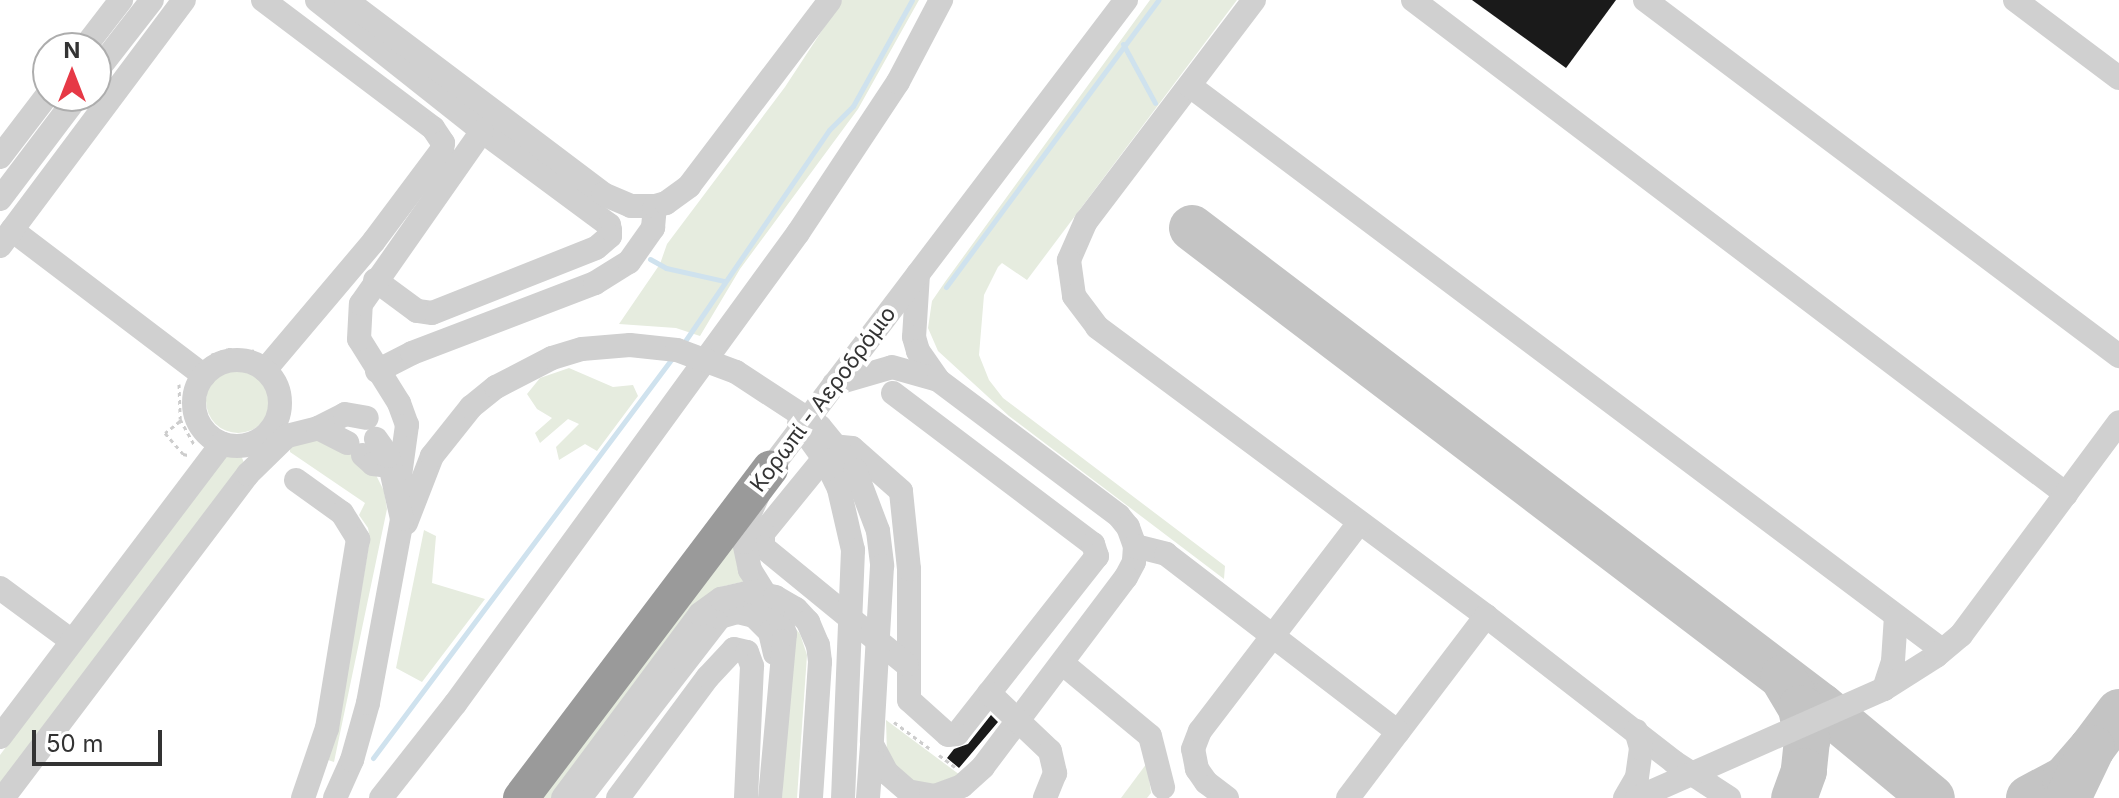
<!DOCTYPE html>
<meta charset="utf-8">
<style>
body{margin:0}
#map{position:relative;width:2119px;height:798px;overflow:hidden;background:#fff;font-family:Inter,sans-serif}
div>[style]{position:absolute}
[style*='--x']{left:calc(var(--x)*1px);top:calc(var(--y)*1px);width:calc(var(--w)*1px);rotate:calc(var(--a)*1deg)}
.green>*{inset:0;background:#e6ecdf}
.round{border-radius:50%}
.stream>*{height:5px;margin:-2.5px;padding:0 2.5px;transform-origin:2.5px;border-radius:2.5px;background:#cfe2ee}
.taxiway>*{height:46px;margin:-23px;padding:0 23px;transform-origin:23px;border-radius:23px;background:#c4c4c4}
.building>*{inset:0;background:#1a1a1a}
.path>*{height:3px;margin-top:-1.5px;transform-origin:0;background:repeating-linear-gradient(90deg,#cdcdcd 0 4px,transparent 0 8px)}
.minor>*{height:24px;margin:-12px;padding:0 12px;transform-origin:12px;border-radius:12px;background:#d0d0d0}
.minor>.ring{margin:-12px;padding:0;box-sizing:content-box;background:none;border:24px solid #d0d0d0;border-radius:50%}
.highway>*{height:36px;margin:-18px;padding:0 18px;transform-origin:18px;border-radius:18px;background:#9a9a9a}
.minor-bridge>*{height:24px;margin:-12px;padding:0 12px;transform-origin:12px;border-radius:12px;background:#d0d0d0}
span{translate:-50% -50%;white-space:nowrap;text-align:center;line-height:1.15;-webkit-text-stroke:8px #fff;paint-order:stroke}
.street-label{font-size:22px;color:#333}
.north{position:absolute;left:32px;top:32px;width:80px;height:80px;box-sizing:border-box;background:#fff;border:2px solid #adadad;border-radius:50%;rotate:0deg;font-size:22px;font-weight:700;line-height:32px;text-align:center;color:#333}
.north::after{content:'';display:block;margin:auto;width:28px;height:36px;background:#e63946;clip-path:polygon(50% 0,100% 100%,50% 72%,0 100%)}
.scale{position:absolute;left:32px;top:730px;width:130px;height:36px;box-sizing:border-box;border:4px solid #333;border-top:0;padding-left:10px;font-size:24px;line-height:28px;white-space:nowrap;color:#333;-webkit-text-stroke:6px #fff;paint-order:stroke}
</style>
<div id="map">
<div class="green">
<i style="clip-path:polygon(842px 0,919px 0,858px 109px,740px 269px,700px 336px,676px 328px,619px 324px,660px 264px,667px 244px,785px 87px)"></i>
<i style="clip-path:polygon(1150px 0,1237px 0,1027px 280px,1002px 263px,998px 267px,984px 295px,979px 355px,989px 380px,1003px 398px,1225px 566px,1224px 579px,1009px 416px,938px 351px,928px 328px,932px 301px,945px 282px)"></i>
<i style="clip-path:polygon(569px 368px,613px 387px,633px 385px,638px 396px,597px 451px,585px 444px,559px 460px,556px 447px,579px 424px,568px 419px,540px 443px,535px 433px,552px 418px,537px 409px,527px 394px,540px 378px)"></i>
<i class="round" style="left:206px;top:369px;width:64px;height:64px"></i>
<i style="clip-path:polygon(321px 438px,340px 443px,375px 473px,384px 491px,387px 509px,334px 762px,328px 760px,341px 706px,370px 539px,368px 528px,359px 515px,365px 503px,290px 452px,290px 444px)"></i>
<i style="clip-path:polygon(226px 454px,241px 455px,244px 463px,0 788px,0 755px)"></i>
<i style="clip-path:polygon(424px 530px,436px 536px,432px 583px,485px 599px,422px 682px,396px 668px)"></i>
<i style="clip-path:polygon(736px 533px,746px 581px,720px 587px,694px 604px,553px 798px,540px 798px)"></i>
<i style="clip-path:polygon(791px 623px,800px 634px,807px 655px,797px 798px,782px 798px)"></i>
<i style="clip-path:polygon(886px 720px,960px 775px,934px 787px,902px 777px,887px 754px)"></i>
<i style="clip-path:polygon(1147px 763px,1151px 793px,1147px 798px,1121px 798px)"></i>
</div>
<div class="stream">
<i style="--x:1123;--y:44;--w:67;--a:61.5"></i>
<i style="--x:650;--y:259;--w:18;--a:29"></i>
<i style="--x:666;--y:268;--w:59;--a:12.6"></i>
<i style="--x:946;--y:287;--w:357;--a:-53.5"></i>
<i style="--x:683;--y:344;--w:259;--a:-55.7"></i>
<i style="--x:829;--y:130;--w:34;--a:-45"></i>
<i style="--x:853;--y:106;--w:121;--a:-60.9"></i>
<i style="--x:373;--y:758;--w:499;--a:-53.2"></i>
</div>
<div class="taxiway">
<i style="--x:1192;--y:228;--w:790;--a:37.23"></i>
<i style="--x:1821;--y:706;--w:144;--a:39.7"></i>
<i style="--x:1783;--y:678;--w:35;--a:59"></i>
<i style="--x:1801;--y:708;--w:33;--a:79"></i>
<i style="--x:1807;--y:740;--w:31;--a:96"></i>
<i style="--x:1804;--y:771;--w:29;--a:110"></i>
<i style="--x:2074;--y:772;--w:75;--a:-53.1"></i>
<i style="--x:2029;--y:798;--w:41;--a:-27.8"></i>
<i style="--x:2065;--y:779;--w:41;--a:-48.9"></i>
<i style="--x:2092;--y:748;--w:55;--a:115.6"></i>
</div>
<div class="building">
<i style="clip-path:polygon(1472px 0,1616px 0,1566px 68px)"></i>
<i style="clip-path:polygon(991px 715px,998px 722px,959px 768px,947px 758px,954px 749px,968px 744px)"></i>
</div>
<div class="path">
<i style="--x:211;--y:355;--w:18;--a:-19"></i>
<i style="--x:228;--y:349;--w:26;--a:4"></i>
<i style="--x:179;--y:384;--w:35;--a:88"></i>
<i style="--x:180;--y:419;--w:29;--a:61"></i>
<i style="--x:180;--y:421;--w:19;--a:141"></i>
<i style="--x:165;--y:433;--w:28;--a:49"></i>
<i style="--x:183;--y:454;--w:5;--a:11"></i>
<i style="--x:894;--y:722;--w:44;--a:36.6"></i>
<i style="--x:939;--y:755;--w:20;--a:37"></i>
</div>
<div class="minor">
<i style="--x:263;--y:0;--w:213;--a:37"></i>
<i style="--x:433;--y:128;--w:18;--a:56"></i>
<i style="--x:443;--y:143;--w:7;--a:98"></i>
<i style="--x:442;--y:150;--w:114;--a:126.8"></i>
<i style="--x:374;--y:241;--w:169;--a:130.2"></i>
<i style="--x:317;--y:0;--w:211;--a:38.4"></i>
<i style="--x:482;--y:131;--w:158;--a:36.5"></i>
<i style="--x:609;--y:225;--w:5;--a:79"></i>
<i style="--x:610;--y:230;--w:6;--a:90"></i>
<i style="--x:610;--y:236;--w:18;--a:139"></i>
<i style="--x:596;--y:248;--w:176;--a:158.4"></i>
<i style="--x:432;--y:313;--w:15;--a:-172"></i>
<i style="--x:417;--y:311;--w:52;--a:-143.6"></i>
<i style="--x:346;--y:0;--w:322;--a:37"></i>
<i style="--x:603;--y:194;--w:30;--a:23"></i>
<i style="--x:631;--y:206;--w:24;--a:0"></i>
<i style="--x:1254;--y:0;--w:278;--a:127.2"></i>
<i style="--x:1086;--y:221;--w:43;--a:113.6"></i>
<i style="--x:1069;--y:260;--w:36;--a:82"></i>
<i style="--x:1074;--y:296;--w:39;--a:53"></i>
<i style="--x:1097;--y:327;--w:485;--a:36.6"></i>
<i style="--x:1413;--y:0;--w:819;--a:37.11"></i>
<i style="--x:1645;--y:0;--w:593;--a:36.91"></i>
<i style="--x:2015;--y:0;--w:130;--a:36.9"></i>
<i style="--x:84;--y:48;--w:61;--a:-52.4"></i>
<i style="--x:96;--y:72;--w:91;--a:-52.1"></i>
<i style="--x:1190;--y:86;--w:940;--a:36.87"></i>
<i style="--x:0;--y:157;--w:79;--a:-52.7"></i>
<i style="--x:0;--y:199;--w:129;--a:-52.9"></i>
<i style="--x:12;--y:230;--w:241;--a:37.2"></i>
<i style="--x:0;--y:246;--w:307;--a:-53.2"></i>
<i style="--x:918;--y:274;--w:63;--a:93.6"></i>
<i style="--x:914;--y:337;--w:15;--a:74"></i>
<i style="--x:918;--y:351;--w:35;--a:55"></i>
<i class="ring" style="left:194px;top:360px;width:62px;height:62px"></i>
<i style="--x:377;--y:371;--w:39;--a:-27"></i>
<i style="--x:412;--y:353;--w:196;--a:-20.9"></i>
<i style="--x:595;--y:283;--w:40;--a:-32"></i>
<i style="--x:629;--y:262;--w:42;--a:-54.8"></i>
<i style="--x:653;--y:228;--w:22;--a:-85"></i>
<i style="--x:655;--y:206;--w:11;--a:-15"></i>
<i style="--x:666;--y:203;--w:29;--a:-36"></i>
<i style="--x:689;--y:186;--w:233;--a:-52.8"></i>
<i style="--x:834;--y:384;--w:60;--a:-16.3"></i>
<i style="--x:892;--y:367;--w:48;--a:15.8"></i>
<i style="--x:938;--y:380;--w:226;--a:36.9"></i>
<i style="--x:1119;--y:516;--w:14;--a:51"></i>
<i style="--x:1128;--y:527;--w:20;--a:70"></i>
<i style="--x:1135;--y:546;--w:16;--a:94"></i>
<i style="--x:1134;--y:562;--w:17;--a:118"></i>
<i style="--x:1126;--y:577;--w:238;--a:127"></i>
<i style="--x:983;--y:767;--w:28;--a:138"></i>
<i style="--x:962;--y:786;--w:29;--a:160"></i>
<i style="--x:935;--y:796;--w:27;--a:-170"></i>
<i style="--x:908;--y:791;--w:28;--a:-139"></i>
<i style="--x:887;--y:773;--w:32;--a:-118"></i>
<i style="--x:893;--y:393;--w:251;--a:37.1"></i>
<i style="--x:1093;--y:544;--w:13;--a:72"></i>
<i style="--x:1097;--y:556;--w:226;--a:128.2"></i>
<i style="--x:957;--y:734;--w:9;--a:174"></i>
<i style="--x:948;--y:735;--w:52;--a:-138.1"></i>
<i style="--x:909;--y:700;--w:131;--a:-90"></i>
<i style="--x:909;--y:569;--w:78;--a:-95.9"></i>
<i style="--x:901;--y:491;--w:65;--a:-138.7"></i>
<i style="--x:852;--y:448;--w:18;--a:-174"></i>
<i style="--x:834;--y:446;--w:112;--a:129.2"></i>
<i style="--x:763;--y:533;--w:14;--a:90"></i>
<i style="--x:763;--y:547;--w:186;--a:39.3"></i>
<i style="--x:318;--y:428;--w:30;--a:-27"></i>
<i style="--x:345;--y:414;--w:22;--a:10"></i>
<i style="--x:363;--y:455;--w:13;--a:42"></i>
<i style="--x:373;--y:464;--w:17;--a:7"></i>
<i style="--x:296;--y:480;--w:57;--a:35.7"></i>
<i style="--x:342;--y:513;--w:31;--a:58"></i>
<i style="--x:358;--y:539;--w:192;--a:99.3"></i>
<i style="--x:327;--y:728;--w:74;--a:108.9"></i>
<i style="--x:398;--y:490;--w:66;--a:-82.1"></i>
<i style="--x:407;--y:425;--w:23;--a:-110"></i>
<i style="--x:399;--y:403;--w:75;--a:-122"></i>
<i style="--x:359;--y:339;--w:35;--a:-87"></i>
<i style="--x:361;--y:304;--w:211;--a:-55"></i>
<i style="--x:406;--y:523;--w:72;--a:-68.8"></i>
<i style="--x:432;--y:456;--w:63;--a:-51.5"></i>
<i style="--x:471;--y:407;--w:32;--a:-39"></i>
<i style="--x:496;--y:387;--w:63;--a:-27.4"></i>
<i style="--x:552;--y:358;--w:31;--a:-17"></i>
<i style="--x:582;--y:349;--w:48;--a:-4.8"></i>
<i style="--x:1135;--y:546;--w:32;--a:14"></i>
<i style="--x:1166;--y:554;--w:292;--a:37.5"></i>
<i style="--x:1398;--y:732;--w:146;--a:-52.8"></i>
<i style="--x:1486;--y:616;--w:238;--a:37.8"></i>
<i style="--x:1674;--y:762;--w:66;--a:33.2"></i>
<i style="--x:0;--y:588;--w:89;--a:36.4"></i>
<i style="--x:1062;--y:663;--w:114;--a:39.7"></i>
<i style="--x:1150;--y:736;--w:53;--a:75.7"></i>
<i style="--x:1884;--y:689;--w:29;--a:-72"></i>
<i style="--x:1893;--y:661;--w:45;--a:-86.2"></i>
<i style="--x:989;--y:693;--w:84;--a:43.6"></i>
<i style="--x:1050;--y:751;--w:23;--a:77"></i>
<i style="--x:1055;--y:773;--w:27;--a:112"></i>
<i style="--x:0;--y:737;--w:368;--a:-52.9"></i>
<i style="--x:3;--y:798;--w:406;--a:-52.9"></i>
<i style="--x:248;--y:474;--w:54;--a:-44.3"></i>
<i style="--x:287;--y:436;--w:32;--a:-14"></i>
<i style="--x:318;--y:428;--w:33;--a:27"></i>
<i style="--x:335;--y:798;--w:42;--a:-65.9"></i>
<i style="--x:352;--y:760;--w:59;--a:-74.3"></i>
<i style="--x:368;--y:703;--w:187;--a:-79.5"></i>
<i style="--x:402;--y:519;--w:65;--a:-102.5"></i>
<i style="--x:388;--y:456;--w:21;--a:-125"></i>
<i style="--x:381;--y:798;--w:120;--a:-51.8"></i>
<i style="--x:455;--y:704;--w:583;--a:-53.94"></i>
<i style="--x:798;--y:233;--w:181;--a:-56.5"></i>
<i style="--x:898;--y:82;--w:93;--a:-62.3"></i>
<i style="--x:580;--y:798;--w:229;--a:-52.3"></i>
<i style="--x:720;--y:617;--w:19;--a:-16"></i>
<i style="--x:738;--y:612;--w:16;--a:14"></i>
<i style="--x:754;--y:616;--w:23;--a:45"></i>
<i style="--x:770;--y:632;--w:22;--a:77"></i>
<i style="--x:618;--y:798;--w:151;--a:-53.4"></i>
<i style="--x:708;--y:677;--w:38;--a:-47"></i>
<i style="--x:734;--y:649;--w:13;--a:13"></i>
<i style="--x:747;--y:652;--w:15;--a:70"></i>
<i style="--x:752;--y:666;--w:132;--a:92.6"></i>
<i style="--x:770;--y:798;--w:165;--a:-84.8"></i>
<i style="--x:785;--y:634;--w:17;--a:-107"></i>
<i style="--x:780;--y:618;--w:57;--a:-122"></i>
<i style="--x:750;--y:570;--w:29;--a:-102"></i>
<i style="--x:744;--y:542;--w:27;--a:-80"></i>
<i style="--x:749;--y:515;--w:51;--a:-65.5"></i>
<i style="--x:770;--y:469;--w:589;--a:-52.8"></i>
<i style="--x:868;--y:798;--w:53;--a:-85.7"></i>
<i style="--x:1227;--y:798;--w:26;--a:-143"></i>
<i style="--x:1206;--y:782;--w:16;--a:-125"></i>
<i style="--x:1197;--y:769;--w:20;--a:-101"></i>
<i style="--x:1193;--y:749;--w:19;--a:-69"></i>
<i style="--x:1200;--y:731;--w:262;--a:-52.6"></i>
<i style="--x:1348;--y:798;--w:83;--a:-52.9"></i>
<i style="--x:1625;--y:798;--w:24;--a:-60"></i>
<i style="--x:1637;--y:777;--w:29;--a:-82"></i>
<i style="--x:1641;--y:748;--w:18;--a:-106"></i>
<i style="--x:1637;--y:798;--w:270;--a:-23.8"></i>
<i style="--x:1884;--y:689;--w:62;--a:-32.4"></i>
<i style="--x:1936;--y:656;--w:33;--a:-40"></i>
<i style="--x:1961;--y:635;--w:265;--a:-53.4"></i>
</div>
<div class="highway">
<i style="--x:521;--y:798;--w:413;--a:-52.9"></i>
</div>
<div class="minor-bridge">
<i style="--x:630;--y:345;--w:47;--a:6.1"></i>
<i style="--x:677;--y:350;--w:63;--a:20.4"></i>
<i style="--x:736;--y:372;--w:100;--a:33.2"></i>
<i style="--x:820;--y:427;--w:55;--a:50.9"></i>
<i style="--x:855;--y:470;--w:65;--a:69.3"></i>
<i style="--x:878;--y:531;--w:35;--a:83"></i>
<i style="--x:882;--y:566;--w:176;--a:93.3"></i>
<i style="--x:799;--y:424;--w:44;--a:54.2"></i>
<i style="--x:825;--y:460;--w:32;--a:64"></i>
<i style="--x:839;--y:489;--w:63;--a:77.1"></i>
<i style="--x:853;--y:550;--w:248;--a:92.3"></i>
<i style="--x:563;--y:798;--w:229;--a:-53.3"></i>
<i style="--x:700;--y:614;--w:26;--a:-36"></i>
<i style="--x:721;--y:599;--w:32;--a:-13"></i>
<i style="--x:752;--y:592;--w:24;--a:12"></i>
<i style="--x:775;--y:597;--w:24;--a:30"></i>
<i style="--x:796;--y:609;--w:18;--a:47"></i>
<i style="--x:808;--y:622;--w:25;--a:67"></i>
<i style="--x:818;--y:645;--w:17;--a:83"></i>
<i style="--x:820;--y:662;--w:136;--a:93.8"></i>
</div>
<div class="street-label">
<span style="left:823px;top:399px;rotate:-53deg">Κορωπί - Αεροδρόμιο</span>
</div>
<div class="north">N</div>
<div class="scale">50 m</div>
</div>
